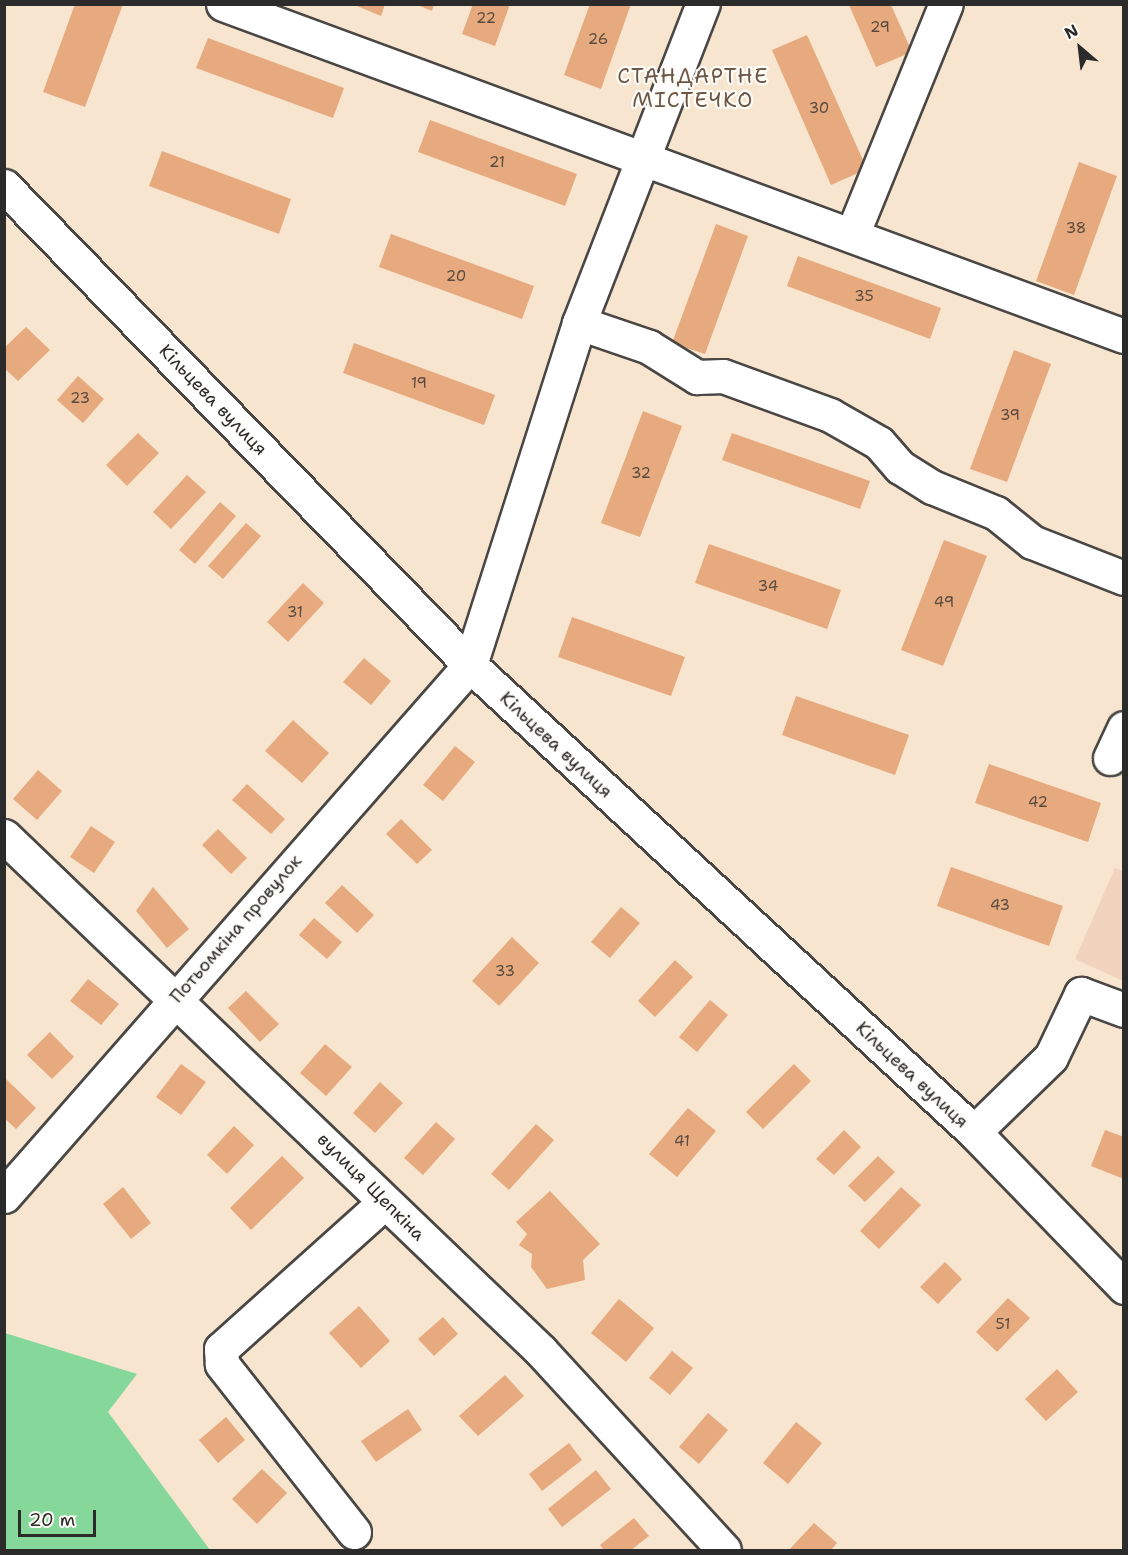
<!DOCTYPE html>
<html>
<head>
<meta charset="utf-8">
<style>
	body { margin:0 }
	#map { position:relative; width:1128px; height:1555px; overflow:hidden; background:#f7e5d0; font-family:"Shantell Sans",sans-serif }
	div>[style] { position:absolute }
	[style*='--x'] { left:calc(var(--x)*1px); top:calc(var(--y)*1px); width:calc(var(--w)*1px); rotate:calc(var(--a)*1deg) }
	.built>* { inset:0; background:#f2d4be }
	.green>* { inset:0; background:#85d89a }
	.building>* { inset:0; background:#e7aa7e }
	.roads { filter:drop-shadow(2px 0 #4a4744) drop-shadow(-2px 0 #4a4744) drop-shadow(0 2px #4a4744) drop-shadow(0 -2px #4a4744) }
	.minor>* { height:33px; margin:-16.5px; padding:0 16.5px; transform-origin:16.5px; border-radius:16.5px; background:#fff }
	span { translate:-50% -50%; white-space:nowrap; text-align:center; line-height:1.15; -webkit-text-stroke:4.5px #fdfcf7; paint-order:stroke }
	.number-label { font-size:15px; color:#5a4b40 }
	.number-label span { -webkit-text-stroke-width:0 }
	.street-label { font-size:18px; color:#2b2b2b }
	.quarter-label { font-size:21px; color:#6d5748; letter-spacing:1.5px }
	.frame { position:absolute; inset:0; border:6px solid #2b2b2b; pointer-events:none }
	.north { position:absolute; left:1050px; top:18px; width:60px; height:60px; -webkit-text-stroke:4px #fdfcf7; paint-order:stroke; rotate:332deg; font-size:16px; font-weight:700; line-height:24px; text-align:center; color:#2b2b2b }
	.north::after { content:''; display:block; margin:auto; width:21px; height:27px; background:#2b2b2b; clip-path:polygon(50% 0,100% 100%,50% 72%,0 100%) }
	.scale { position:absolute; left:18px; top:1510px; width:78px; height:27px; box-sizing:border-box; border:3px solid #2b2b2b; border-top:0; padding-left:8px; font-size:18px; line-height:21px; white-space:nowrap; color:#2b2b2b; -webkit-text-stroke:4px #fdfcf7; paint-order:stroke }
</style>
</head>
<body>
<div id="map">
	<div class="built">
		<div style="clip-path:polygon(1115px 868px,1123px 871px,1123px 981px,1075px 959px)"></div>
	</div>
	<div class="green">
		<div style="clip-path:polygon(5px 1333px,137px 1374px,108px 1412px,210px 1550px,5px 1550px)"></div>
	</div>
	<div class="building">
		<div style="clip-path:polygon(75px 4px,123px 4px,85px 107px,43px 92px)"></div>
		<div style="clip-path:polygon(352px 4px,385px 4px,381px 16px)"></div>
		<div style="clip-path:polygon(415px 4px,434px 4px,432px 11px)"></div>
		<div style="clip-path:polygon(473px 4px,510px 4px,495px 46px,462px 34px)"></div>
		<div style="clip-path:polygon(590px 4px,631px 4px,601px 89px,564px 75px)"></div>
		<div style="clip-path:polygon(849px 5px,891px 5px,912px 52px,876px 67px)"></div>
		<div style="clip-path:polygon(807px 35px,867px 169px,831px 185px,772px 50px)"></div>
		<div style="clip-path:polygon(208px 38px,344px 88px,333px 118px,196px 68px)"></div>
		<div style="clip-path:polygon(430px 120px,577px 174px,565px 206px,418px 152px)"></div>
		<div style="clip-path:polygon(162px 151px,291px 199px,279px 234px,149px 186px)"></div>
		<div style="clip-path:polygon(1079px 162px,1117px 176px,1074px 295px,1036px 281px)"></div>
		<div style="clip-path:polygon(716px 224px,748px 236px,705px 354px,672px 343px)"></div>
		<div style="clip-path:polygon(391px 234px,534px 286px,522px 319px,379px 267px)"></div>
		<div style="clip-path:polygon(798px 256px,941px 308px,930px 339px,787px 286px)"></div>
		<div style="clip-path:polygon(26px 327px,50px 350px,18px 381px,4px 368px,4px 348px)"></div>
		<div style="clip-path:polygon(354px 343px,495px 395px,484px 425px,343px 373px)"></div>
		<div style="clip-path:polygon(1014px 350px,1051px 364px,1007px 482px,970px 469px)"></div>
		<div style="clip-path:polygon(78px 376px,104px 399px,83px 423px,57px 400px)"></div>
		<div style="clip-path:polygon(643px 411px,682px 426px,640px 537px,601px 523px)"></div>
		<div style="clip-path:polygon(138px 433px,159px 453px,127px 486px,106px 465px)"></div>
		<div style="clip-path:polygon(732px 433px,870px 481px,860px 509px,722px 460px)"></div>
		<div style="clip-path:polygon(187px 475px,206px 492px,171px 529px,153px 512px)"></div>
		<div style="clip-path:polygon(220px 502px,236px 516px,195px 564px,179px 550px)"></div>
		<div style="clip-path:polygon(246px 523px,261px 536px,223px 579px,208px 566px)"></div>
		<div style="clip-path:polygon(944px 540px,987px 556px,943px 666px,901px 650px)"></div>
		<div style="clip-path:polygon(709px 544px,841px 590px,827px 629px,695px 583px)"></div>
		<div style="clip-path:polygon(303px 583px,324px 603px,288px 642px,267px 622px)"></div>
		<div style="clip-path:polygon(572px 617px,685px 657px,671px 696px,558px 657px)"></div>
		<div style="clip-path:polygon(364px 658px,391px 681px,371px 705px,343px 682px)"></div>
		<div style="clip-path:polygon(796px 696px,909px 735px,895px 775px,782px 735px)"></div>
		<div style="clip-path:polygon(293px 720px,329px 753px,302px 783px,265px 751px)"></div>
		<div style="clip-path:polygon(455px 746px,475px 762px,443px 801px,423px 785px)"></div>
		<div style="clip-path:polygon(989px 764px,1101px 803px,1088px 842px,975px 803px)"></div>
		<div style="clip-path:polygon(38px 770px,62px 791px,37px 820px,13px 799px)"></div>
		<div style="clip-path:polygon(247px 784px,285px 819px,271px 834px,232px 800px)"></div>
		<div style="clip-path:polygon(401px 819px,432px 850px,417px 864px,386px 834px)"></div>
		<div style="clip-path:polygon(91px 826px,115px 842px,94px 873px,70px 857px)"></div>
		<div style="clip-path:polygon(218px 829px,247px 858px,231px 874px,202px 845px)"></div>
		<div style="clip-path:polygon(951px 867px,1063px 906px,1049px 946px,937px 906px)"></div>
		<div style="clip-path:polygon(342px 885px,374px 915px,357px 933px,325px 903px)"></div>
		<div style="clip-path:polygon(153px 887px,189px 929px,167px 948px,136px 911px)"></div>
		<div style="clip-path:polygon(621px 907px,640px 923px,610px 958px,591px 942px)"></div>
		<div style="clip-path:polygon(314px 918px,342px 942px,327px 959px,299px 935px)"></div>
		<div style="clip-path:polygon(512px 937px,539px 963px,499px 1006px,472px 981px)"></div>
		<div style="clip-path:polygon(675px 960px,693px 977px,655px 1017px,638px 1001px)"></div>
		<div style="clip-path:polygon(88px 979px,119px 1004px,101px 1025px,70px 1001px)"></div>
		<div style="clip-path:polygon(246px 991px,279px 1024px,260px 1042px,228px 1008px)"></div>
		<div style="clip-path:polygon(710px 1000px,728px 1015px,697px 1052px,679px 1037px)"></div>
		<div style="clip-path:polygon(50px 1032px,74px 1057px,52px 1079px,27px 1055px)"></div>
		<div style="clip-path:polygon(325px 1044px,352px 1067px,326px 1096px,300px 1073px)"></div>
		<div style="clip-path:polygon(181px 1064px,206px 1082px,181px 1115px,156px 1097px)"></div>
		<div style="clip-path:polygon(794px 1064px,811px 1081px,763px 1129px,746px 1112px)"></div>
		<div style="clip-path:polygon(6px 1079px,36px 1108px,16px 1129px,4px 1118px)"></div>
		<div style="clip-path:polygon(380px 1082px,403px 1103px,375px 1133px,353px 1113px)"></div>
		<div style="clip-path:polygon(688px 1108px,716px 1131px,677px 1177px,649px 1154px)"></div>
		<div style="clip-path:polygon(436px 1122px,455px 1139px,423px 1175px,404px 1158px)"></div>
		<div style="clip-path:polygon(536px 1124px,554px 1140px,509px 1190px,491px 1174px)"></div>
		<div style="clip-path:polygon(234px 1126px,254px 1145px,227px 1174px,207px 1155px)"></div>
		<div style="clip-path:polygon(844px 1130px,861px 1147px,834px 1175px,816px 1159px)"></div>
		<div style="clip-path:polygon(1105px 1130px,1124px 1137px,1124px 1179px,1091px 1166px)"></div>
		<div style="clip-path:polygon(282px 1156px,304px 1178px,251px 1230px,230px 1208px)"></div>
		<div style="clip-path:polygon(878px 1156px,895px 1172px,865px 1202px,848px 1186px)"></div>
		<div style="clip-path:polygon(123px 1187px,151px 1223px,131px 1239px,103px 1204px)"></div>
		<div style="clip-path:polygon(901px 1187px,921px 1205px,879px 1249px,860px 1231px)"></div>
		<div style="clip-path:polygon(550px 1191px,600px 1244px,583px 1260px,585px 1280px,547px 1289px,531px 1267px,532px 1254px,519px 1245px,527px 1234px,516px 1222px)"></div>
		<div style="clip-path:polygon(945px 1262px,962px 1279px,938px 1304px,920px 1287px)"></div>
		<div style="clip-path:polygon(1008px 1298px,1030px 1318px,997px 1352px,976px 1332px)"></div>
		<div style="clip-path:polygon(619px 1299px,654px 1328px,626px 1362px,591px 1333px)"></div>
		<div style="clip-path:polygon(359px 1306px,390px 1341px,361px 1368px,329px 1333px)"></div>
		<div style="clip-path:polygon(443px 1317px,458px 1334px,434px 1356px,418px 1339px)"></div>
		<div style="clip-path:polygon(672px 1351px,693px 1368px,670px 1395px,649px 1378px)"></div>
		<div style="clip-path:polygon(1057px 1369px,1078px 1392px,1046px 1421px,1025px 1399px)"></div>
		<div style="clip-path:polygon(505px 1375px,524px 1396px,478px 1436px,459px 1416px)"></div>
		<div style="clip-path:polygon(408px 1409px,422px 1430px,376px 1462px,361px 1441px)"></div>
		<div style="clip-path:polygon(708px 1413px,728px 1430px,699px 1464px,679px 1447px)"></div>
		<div style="clip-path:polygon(226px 1417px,245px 1440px,218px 1463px,199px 1440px)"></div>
		<div style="clip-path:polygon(796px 1422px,822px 1443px,788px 1484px,763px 1463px)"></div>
		<div style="clip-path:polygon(569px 1443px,582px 1460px,542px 1491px,529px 1474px)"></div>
		<div style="clip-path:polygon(262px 1469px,287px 1493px,257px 1524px,232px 1499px)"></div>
		<div style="clip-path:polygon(596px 1470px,611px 1489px,562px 1527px,548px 1509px)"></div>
		<div style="clip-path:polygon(634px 1518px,649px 1536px,631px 1550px,604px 1550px,600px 1545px)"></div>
		<div style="clip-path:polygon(814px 1523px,837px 1543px,831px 1550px,789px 1550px)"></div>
	</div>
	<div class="roads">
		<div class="minor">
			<div style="--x:223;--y:4;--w:960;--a:20.23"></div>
			<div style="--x:4;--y:186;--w:668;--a:45.79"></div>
			<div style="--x:470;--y:665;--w:687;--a:42.82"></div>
			<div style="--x:974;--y:1132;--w:216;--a:45.9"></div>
			<div style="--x:852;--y:235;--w:249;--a:-67.9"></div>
			<div style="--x:579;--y:323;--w:74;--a:18.9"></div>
			<div style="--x:649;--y:347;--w:57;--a:32"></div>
			<div style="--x:697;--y:377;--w:26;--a:-2"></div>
			<div style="--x:723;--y:376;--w:114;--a:20"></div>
			<div style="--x:830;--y:415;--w:56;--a:29.7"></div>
			<div style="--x:879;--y:443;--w:32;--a:49"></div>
			<div style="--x:900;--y:467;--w:38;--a:32"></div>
			<div style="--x:932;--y:487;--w:69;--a:22.1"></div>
			<div style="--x:996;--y:513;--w:46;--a:38.9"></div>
			<div style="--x:1032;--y:542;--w:99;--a:21.4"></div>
			<div style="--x:1110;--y:758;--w:33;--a:-65"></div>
			<div style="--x:4;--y:836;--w:744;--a:43.8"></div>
			<div style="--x:541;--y:1351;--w:270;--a:47.4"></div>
			<div style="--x:974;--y:1132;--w:107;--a:-44.2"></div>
			<div style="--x:1051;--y:1057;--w:70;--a:-64.5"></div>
			<div style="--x:1081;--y:994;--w:46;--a:20.4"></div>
			<div style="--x:4;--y:1196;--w:706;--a:-48.73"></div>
			<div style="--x:470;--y:665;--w:359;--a:-72.3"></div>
			<div style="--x:579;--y:323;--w:342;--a:-68.8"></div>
			<div style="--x:354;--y:1532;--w:214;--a:-128.2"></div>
			<div style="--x:222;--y:1364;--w:15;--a:-94"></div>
			<div style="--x:221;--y:1349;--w:220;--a:-41.9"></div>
		</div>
	</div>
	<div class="number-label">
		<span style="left:486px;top:19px">22</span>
		<span style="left:880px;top:28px">29</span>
		<span style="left:598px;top:40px">26</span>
		<span style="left:819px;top:109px">30</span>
		<span style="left:497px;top:163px">21</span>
		<span style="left:1076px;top:229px">38</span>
		<span style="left:456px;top:277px">20</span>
		<span style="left:864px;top:297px">35</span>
		<span style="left:419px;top:384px">19</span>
		<span style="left:80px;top:399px">23</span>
		<span style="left:1010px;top:416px">39</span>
		<span style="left:641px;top:474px">32</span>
		<span style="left:768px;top:587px">34</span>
		<span style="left:944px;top:603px">49</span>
		<span style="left:295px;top:613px">31</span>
		<span style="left:1038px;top:803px">42</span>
		<span style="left:1000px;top:906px">43</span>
		<span style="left:505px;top:972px">33</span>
		<span style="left:682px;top:1142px">41</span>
		<span style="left:1003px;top:1325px">51</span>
	</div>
	<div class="street-label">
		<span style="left:213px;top:400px;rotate:46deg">Кільцева вулиця</span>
		<span style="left:556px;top:745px;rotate:43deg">Кільцева вулиця</span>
		<span style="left:236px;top:929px;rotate:-49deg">Потьомкіна провулок</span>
		<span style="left:912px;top:1075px;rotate:43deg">Кільцева вулиця</span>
		<span style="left:371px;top:1187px;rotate:45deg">вулиця Щепкіна</span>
	</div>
	<div class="quarter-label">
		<span style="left:693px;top:88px">СТАНДАРТНЕ<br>МІСТЕЧКО</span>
	</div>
	<div class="frame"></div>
	<div class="north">N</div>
	<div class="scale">20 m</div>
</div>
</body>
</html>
